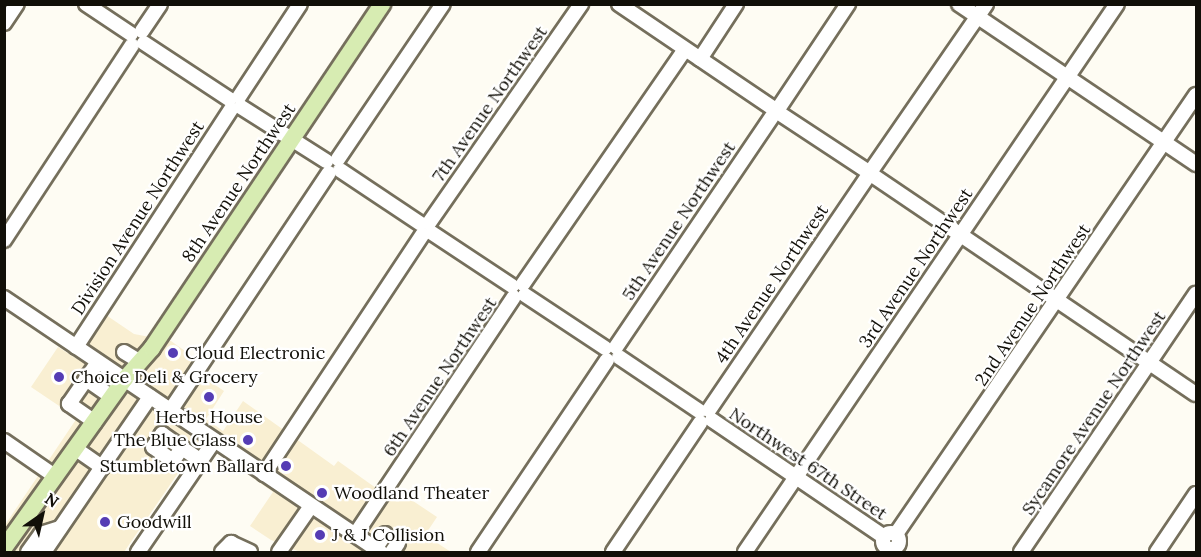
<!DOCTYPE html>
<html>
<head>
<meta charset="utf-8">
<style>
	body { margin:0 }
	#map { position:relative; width:1201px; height:557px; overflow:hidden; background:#fefcf3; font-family:Lora,serif }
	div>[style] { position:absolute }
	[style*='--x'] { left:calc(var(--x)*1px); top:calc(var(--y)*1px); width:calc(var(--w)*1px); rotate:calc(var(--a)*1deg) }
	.built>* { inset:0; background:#f9efd2 }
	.roads { filter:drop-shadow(2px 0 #756f5c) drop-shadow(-2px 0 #756f5c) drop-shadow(0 2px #756f5c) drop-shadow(0 -2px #756f5c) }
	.minor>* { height:14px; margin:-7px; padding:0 7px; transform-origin:7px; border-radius:7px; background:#fff }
	.minor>.ring { margin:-7px; padding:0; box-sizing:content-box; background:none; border:14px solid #fff; border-radius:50% }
	.major>* { height:16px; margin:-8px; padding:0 8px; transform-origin:8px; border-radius:8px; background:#d7ecb2 }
	.dots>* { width:16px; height:16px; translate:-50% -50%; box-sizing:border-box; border:3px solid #fff; border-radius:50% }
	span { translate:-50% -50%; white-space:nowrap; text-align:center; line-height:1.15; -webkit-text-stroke:4.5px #fff; paint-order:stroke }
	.street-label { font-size:18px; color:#110f08 }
	.poi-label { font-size:18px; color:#110f08 }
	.left { translate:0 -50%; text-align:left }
	.right { translate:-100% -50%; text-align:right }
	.frame { position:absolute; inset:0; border:6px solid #110f08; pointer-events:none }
	.north { position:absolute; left:12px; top:485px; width:60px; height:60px; -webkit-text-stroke:4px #fff; paint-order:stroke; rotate:34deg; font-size:16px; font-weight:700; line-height:24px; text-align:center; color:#110f08 }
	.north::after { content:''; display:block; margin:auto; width:21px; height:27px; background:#110f08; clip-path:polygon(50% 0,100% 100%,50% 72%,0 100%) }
</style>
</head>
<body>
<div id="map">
	<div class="built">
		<div style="clip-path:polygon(106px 315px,134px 334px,171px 341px,192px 356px,202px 376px,224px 391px,206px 419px,223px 431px,243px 401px,334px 466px,338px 461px,376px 488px,395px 489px,437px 517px,425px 535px,451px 552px,300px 552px,271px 540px,250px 526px,273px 492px,200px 441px,124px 552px,5px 552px,5px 525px,77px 418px,31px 387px,58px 347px,77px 359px)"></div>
	</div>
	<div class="roads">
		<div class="minor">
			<div style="--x:86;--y:4;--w:54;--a:33.7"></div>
			<div style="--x:619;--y:4;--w:184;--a:34.1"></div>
			<div style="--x:959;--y:4;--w:286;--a:34"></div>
			<div style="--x:4;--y:23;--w:23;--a:-56"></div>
			<div style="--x:142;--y:31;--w:32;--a:-56"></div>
			<div style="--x:144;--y:43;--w:102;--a:33.4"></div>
			<div style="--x:700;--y:59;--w:66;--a:-56.8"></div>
			<div style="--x:239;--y:97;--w:111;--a:-56.7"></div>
			<div style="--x:780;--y:106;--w:123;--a:-56.3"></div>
			<div style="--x:241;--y:107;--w:101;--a:32.4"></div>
			<div style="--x:782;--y:115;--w:98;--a:33.4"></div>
			<div style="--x:338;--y:159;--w:187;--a:-55.9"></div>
			<div style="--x:873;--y:168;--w:199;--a:-55.4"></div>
			<div style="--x:340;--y:170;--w:97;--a:33.7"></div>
			<div style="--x:875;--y:177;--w:387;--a:34.1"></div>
			<div style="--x:429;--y:223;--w:267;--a:-55.2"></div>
			<div style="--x:432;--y:233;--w:96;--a:33.5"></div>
			<div style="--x:4;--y:240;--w:233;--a:-56.7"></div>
			<div style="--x:523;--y:284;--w:285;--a:-55.4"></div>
			<div style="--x:525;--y:295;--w:96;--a:33.5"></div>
			<div style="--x:4;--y:298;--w:454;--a:34"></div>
			<div style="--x:76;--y:347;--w:284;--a:-56.9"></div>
			<div style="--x:616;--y:347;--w:278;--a:-55.9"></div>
			<div style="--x:124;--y:352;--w:12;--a:31"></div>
			<div style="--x:619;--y:357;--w:97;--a:34"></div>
			<div style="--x:86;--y:379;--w:32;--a:35"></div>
			<div style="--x:709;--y:410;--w:279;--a:-55.8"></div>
			<div style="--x:170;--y:411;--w:286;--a:-56.3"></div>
			<div style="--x:712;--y:420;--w:208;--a:34.2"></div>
			<div style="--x:95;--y:422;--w:32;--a:-145"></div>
			<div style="--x:69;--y:404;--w:51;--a:-55.4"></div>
			<div style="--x:4;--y:441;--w:63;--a:34.7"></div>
			<div style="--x:182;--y:448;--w:16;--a:125"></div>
			<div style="--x:173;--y:461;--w:24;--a:-145"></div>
			<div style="--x:153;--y:447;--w:16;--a:-55"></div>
			<div style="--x:162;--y:434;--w:24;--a:35"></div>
			<div style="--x:182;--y:448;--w:23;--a:34"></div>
			<div style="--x:76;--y:449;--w:32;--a:35"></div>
			<div style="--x:102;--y:467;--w:85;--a:-55.6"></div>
			<div style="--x:264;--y:474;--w:287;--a:-56.5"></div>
			<div class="ring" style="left:883px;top:533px;width:2px;height:2px"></div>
			<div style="--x:896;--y:534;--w:532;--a:-55.65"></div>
			<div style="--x:355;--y:535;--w:286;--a:-56.3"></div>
			<div style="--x:375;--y:549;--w:18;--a:-56"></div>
			<div style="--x:28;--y:552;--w:22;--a:-54"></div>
			<div style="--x:41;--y:534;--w:20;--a:-18"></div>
			<div style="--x:44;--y:552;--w:103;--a:-55.7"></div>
			<div style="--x:138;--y:552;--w:135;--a:-55.6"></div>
			<div style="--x:222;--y:552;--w:13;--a:-45"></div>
			<div style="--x:231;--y:543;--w:21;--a:25"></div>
			<div style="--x:279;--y:552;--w:56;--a:-55.2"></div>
			<div style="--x:392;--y:552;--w:11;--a:-56"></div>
			<div style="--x:478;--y:552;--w:231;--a:-56.1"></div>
			<div style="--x:613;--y:552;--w:156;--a:-56"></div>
			<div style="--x:745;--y:552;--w:662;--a:-55.83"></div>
			<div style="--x:1021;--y:552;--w:312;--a:-55.9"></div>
			<div style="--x:1157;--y:552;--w:70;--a:-56.1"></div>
		</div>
		<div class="major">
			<div style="--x:4;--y:548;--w:206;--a:-54.5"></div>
			<div style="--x:124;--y:380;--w:43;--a:-48.8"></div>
			<div style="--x:152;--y:348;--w:414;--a:-56.2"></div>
		</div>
	</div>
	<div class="dots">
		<div style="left:173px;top:353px;background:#553cb4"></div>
		<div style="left:59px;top:377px;background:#553cb4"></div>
		<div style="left:209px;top:397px;background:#553cb4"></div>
		<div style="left:248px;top:440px;background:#553cb4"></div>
		<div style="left:286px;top:466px;background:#553cb4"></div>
		<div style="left:322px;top:493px;background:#553cb4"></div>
		<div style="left:105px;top:522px;background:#553cb4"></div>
		<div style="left:320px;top:535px;background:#553cb4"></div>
	</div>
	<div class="street-label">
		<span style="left:490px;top:104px;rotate:-55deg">7th Avenue Northwest</span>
		<span style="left:239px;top:183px;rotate:-56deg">8th Avenue Northwest</span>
		<span style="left:138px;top:218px;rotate:-57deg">Division Avenue Northwest</span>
		<span style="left:679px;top:221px;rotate:-56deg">5th Avenue Northwest</span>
		<span style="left:916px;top:268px;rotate:-56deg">3rd Avenue Northwest</span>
		<span style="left:772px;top:284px;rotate:-56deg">4th Avenue Northwest</span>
		<span style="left:1033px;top:305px;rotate:-56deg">2nd Avenue Northwest</span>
		<span style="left:440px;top:377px;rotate:-56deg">6th Avenue Northwest</span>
		<span style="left:1094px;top:413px;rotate:-56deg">Sycamore Avenue Northwest</span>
		<span style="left:808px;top:464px;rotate:34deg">Northwest 67th Street</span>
	</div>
	<div class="poi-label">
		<span class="left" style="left:185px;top:353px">Cloud Electronic</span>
		<span class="left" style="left:71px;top:377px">Choice Deli &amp; Grocery</span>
		<span style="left:209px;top:417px">Herbs House</span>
		<span class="right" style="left:236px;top:440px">The Blue Glass</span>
		<span class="right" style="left:274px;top:466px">Stumbletown Ballard</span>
		<span class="left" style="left:334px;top:493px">Woodland Theater</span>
		<span class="left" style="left:117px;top:522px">Goodwill</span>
		<span class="left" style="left:332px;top:535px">J &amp; J Collision</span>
	</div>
	<div class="frame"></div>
	<div class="north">N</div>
</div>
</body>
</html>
